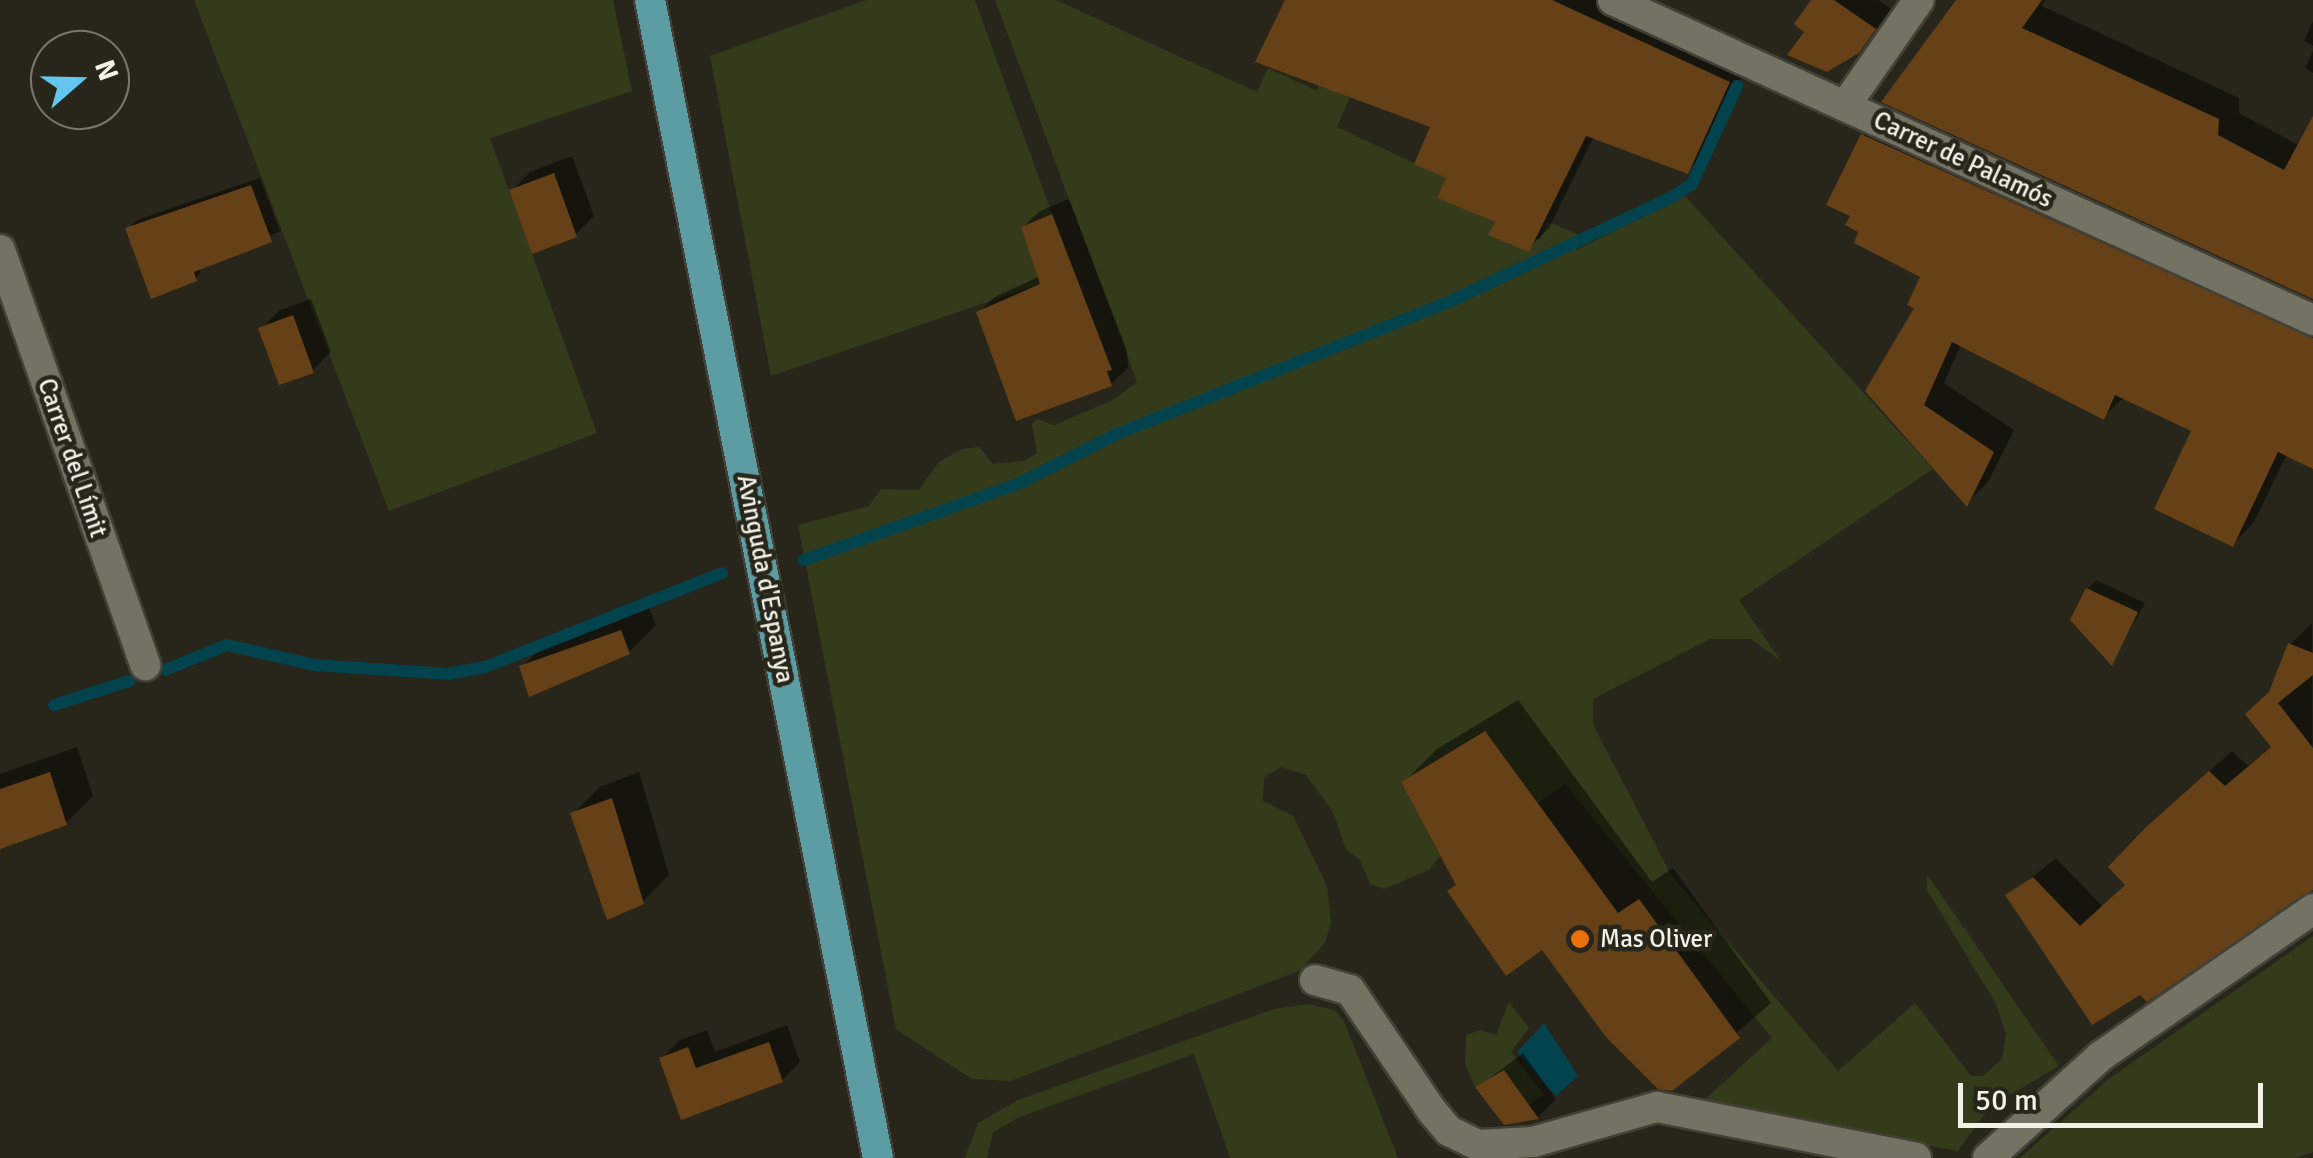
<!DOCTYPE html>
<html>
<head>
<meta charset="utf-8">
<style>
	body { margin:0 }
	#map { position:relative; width:2313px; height:1158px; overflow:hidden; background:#28261a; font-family:Signika,sans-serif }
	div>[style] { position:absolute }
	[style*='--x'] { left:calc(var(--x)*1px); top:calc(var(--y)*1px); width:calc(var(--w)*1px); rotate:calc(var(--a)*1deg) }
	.green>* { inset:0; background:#333b1b }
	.water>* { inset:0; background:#03434e }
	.shadow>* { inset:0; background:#0007 }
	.stream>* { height:12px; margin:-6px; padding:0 6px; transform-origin:6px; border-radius:6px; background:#03434e }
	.building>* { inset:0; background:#664118 }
	.roads { filter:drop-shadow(2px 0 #434137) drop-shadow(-2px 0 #434137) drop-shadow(0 2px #434137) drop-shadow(0 -2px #434137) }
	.minor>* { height:30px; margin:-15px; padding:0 15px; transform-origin:15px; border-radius:15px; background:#747263 }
	.major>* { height:30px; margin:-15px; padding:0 15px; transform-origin:15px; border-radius:15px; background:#5c9ca3 }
	.dots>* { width:28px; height:28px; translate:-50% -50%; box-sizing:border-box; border:5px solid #28261a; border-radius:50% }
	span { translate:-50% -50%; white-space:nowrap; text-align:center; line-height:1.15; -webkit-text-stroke:9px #28261a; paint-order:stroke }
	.street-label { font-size:25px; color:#f3f2e9 }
	.poi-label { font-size:25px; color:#f3f2e9 }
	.left { translate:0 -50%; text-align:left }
	.north { position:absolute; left:30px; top:30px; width:100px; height:100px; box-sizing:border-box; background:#28261a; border:2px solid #79786d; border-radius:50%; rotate:70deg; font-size:28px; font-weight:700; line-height:40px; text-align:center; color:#f3f2e9 }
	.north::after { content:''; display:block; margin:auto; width:35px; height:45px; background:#64c5ee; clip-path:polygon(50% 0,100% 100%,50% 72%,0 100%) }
	.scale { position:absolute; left:1958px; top:1083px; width:305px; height:45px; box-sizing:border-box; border:5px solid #f3f2e9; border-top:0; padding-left:12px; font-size:30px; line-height:35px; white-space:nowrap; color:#f3f2e9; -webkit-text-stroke:8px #28261a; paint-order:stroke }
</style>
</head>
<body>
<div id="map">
	<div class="green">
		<div style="clip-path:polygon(194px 0,613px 0,632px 91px,490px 138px,597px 433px,389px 511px)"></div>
		<div style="clip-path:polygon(866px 0,975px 0,1052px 214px,1021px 227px,1040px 284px,771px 376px,710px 56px)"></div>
		<div style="clip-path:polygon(995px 0,1056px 0,1257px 92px,1268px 68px,1317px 91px,1326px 70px,1355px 85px,1337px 127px,1446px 178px,1437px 198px,1495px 222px,1489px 234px,1540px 239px,1548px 222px,1582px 236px,1576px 250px,1685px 196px,1933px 469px,1739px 600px,1781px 661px,1751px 639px,1710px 639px,1593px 699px,1593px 724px,1671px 875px,1838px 1071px,1915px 1003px,1971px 1076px,1983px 1076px,2002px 1059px,2006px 1034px,1996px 1004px,1927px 890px,1927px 874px,2059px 1066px,1990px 1107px,1958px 1151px,1699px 1105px,1772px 1038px,1565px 784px,1538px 803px,1484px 731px,1401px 782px,1440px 856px,1429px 870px,1384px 889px,1370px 884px,1359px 859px,1346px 850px,1333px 812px,1306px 775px,1281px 767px,1264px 777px,1263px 801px,1293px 816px,1327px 886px,1331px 922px,1325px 943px,1299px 971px,1011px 1081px,972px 1079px,896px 1029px,798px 525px,869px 506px,881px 489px,919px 490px,939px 462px,962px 449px,979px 447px,993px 464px,1024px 461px,1037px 453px,1032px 424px,1037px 419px,1054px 425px,1113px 400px,1137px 382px)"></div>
		<div style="clip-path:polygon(2313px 936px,2313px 1152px,2295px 1158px,2020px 1158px,2110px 1078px)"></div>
		<div style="clip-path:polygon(1509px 1002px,1529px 1028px,1511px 1052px,1544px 1094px,1529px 1105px,1504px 1070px,1475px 1087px,1465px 1064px,1466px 1035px,1480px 1030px,1496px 1035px)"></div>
		<div style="clip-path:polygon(1309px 1004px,1334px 1010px,1344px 1021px,1398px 1158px,1230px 1158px,1194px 1054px,1020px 1117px,993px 1132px,987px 1158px,965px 1158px,978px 1123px,1018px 1100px,1274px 1009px)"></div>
	</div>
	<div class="water">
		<div style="clip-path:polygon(1544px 1023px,1578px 1076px,1556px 1096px,1517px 1052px)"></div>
	</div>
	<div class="shadow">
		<div style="clip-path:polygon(1286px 0,1617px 0,1749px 61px,1708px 151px,1687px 171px,1594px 136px,1549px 228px,1528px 249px,1449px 176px,1433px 126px)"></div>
		<div style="clip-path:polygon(1814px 0,1878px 0,1892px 10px,1857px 51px,1807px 32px)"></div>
		<div style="clip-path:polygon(1959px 0,2045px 0,2042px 6px,2239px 98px,2239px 113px,2300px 146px,2313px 121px,2313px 297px)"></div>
		<div style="clip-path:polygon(2313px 21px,2313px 46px,2304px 41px)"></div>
		<div style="clip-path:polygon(2313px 51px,2313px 73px,2305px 68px)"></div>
		<div style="clip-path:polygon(1885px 114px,2313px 310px,2313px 466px,2287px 454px,2254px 522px,2233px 544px,2195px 429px,2124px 397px,2103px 417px,1961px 344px,1944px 383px,2014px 430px,1988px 482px,1967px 503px,1868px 391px,1917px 307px,1923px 276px,1862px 231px,1853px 214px,1863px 136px)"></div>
		<div style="clip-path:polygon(572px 156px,594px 216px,575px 235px,512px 191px,530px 172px)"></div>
		<div style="clip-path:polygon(260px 178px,280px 231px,203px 266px,196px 279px,128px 229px,137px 220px)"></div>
		<div style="clip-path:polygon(1069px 199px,1127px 351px,1128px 368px,1111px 384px,978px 313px,995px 297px,1040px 276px,1023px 227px,1040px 211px)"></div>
		<div style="clip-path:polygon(311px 299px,331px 352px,312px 371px,261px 329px,280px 310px)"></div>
		<div style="clip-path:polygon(2096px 580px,2145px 603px,2112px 662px,2088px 589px)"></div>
		<div style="clip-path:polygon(648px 605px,656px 625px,629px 652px,522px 667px,549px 640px)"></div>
		<div style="clip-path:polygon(2312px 623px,2313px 886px,2147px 998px,2009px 895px,2056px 858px,2103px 907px,2127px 884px,2170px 807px,2232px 751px,2248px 766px,2273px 745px,2277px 686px,2291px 644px)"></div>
		<div style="clip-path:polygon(1518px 700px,1652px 882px,1673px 868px,1771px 1003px,1672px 1088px,1404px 782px,1437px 749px)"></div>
		<div style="clip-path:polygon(77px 747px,93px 796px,66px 823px,0 846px,0 774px)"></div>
		<div style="clip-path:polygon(639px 772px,669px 875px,642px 902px,573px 814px,600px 787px)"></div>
		<div style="clip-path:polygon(787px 1025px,800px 1062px,782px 1080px,683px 1116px,661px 1059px,680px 1040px,707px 1030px,715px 1052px)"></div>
		<div style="clip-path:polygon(1523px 1053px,1556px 1099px,1538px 1117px,1505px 1122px,1478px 1087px)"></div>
	</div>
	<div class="stream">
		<div style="--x:804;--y:560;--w:227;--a:-19.6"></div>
		<div style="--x:1018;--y:484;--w:111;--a:-26.8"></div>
		<div style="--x:1117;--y:434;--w:360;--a:-21.7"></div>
		<div style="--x:1451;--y:301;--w:242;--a:-25.2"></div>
		<div style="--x:1670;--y:198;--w:26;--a:-32"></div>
		<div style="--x:1692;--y:184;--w:108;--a:-65.3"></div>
		<div style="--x:165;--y:670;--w:67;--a:-22"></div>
		<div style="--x:227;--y:645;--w:89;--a:12.9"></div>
		<div style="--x:314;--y:665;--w:134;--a:3.8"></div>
		<div style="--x:448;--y:674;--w:38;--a:-11"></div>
		<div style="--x:485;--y:667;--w:255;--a:-21.6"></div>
		<div style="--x:54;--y:705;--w:79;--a:-17.7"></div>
	</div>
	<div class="building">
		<div style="clip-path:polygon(1285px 0,1552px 0,1730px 82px,1688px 174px,1586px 136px,1529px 252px,1488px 235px,1495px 222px,1437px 198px,1446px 178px,1414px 164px,1430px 127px,1255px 62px)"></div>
		<div style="clip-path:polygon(1811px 0,1834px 0,1876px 29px,1859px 53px,1827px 72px,1787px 55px,1804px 32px,1794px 24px)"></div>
		<div style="clip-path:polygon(1956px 0,2042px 0,2022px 28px,2219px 119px,2218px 135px,2284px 170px,2313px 116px,2313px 299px,1881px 102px)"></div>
		<div style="clip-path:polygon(1861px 134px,2313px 338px,2313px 469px,2278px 452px,2233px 547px,2154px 509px,2191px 431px,2115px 395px,2104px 420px,1952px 342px,1924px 405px,1994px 452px,1967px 507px,1865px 391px,1914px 308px,1907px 305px,1920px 277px,1854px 243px,1858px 232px,1845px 225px,1850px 216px,1826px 205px)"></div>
		<div style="clip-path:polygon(554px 173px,577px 237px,532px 254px,509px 190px)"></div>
		<div style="clip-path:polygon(251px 185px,272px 242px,194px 272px,197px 281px,151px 299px,125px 228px)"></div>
		<div style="clip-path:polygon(1052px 214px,1112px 370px,1107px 371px,1112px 386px,1016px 421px,976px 312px,1040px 284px,1021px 227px)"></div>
		<div style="clip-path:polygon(293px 315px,314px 373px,279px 385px,258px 328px)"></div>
		<div style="clip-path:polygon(2086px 588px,2138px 612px,2112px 666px,2070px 620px)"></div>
		<div style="clip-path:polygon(621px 630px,630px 654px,529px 697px,519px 666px)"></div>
		<div style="clip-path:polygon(2288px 643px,2313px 653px,2313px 675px,2278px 703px,2313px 748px,2313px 890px,2147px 1002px,2140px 995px,2092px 1025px,2005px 895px,2033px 877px,2080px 926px,2125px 885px,2108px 867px,2145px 828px,2209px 771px,2225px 786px,2271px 747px,2245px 714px,2269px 692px)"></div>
		<div style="clip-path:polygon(1485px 731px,1618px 913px,1639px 899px,1740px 1038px,1672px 1091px,1658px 1089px,1606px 1037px,1542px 950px,1506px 976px,1447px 891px,1456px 885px,1401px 782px)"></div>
		<div style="clip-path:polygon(50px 772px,67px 825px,0 849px,0 789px)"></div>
		<div style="clip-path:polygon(612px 798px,644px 904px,607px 920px,570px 813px)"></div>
		<div style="clip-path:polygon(769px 1042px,783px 1082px,681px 1120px,659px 1058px,688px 1047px,696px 1068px)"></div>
		<div style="clip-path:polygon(1504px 1070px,1539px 1119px,1504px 1125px,1475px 1087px)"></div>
	</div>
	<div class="roads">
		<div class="minor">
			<div style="--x:1613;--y:0;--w:770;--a:24.57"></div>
			<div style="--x:1845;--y:106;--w:129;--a:-55.1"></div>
			<div style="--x:0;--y:250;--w:440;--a:70.7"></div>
			<div style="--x:1315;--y:980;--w:36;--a:16"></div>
			<div style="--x:1350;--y:990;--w:146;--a:55.9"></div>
			<div style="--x:1432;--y:1111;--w:26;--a:50"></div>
			<div style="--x:1449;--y:1131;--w:32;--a:26"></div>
			<div style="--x:1478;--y:1145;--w:55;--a:-3.1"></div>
			<div style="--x:1533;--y:1142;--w:129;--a:-15.8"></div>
			<div style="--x:1657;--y:1107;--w:264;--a:11.1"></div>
			<div style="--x:1988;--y:1158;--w:152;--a:-42.1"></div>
			<div style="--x:2101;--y:1056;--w:258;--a:-34.7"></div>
		</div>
		<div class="major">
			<div style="--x:650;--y:0;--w:1180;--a:78.86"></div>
		</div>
	</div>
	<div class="dots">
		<div style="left:1580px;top:939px;background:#e8710a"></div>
	</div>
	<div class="street-label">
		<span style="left:1963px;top:160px;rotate:25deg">Carrer de Palamós</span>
		<span style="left:72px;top:458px;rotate:71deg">Carrer del Límit</span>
		<span style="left:765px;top:579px;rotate:79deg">Avinguda d'Espanya</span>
	</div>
	<div class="poi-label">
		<span class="left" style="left:1600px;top:939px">Mas Oliver</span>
	</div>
	<div class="north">N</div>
	<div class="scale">50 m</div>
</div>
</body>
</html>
